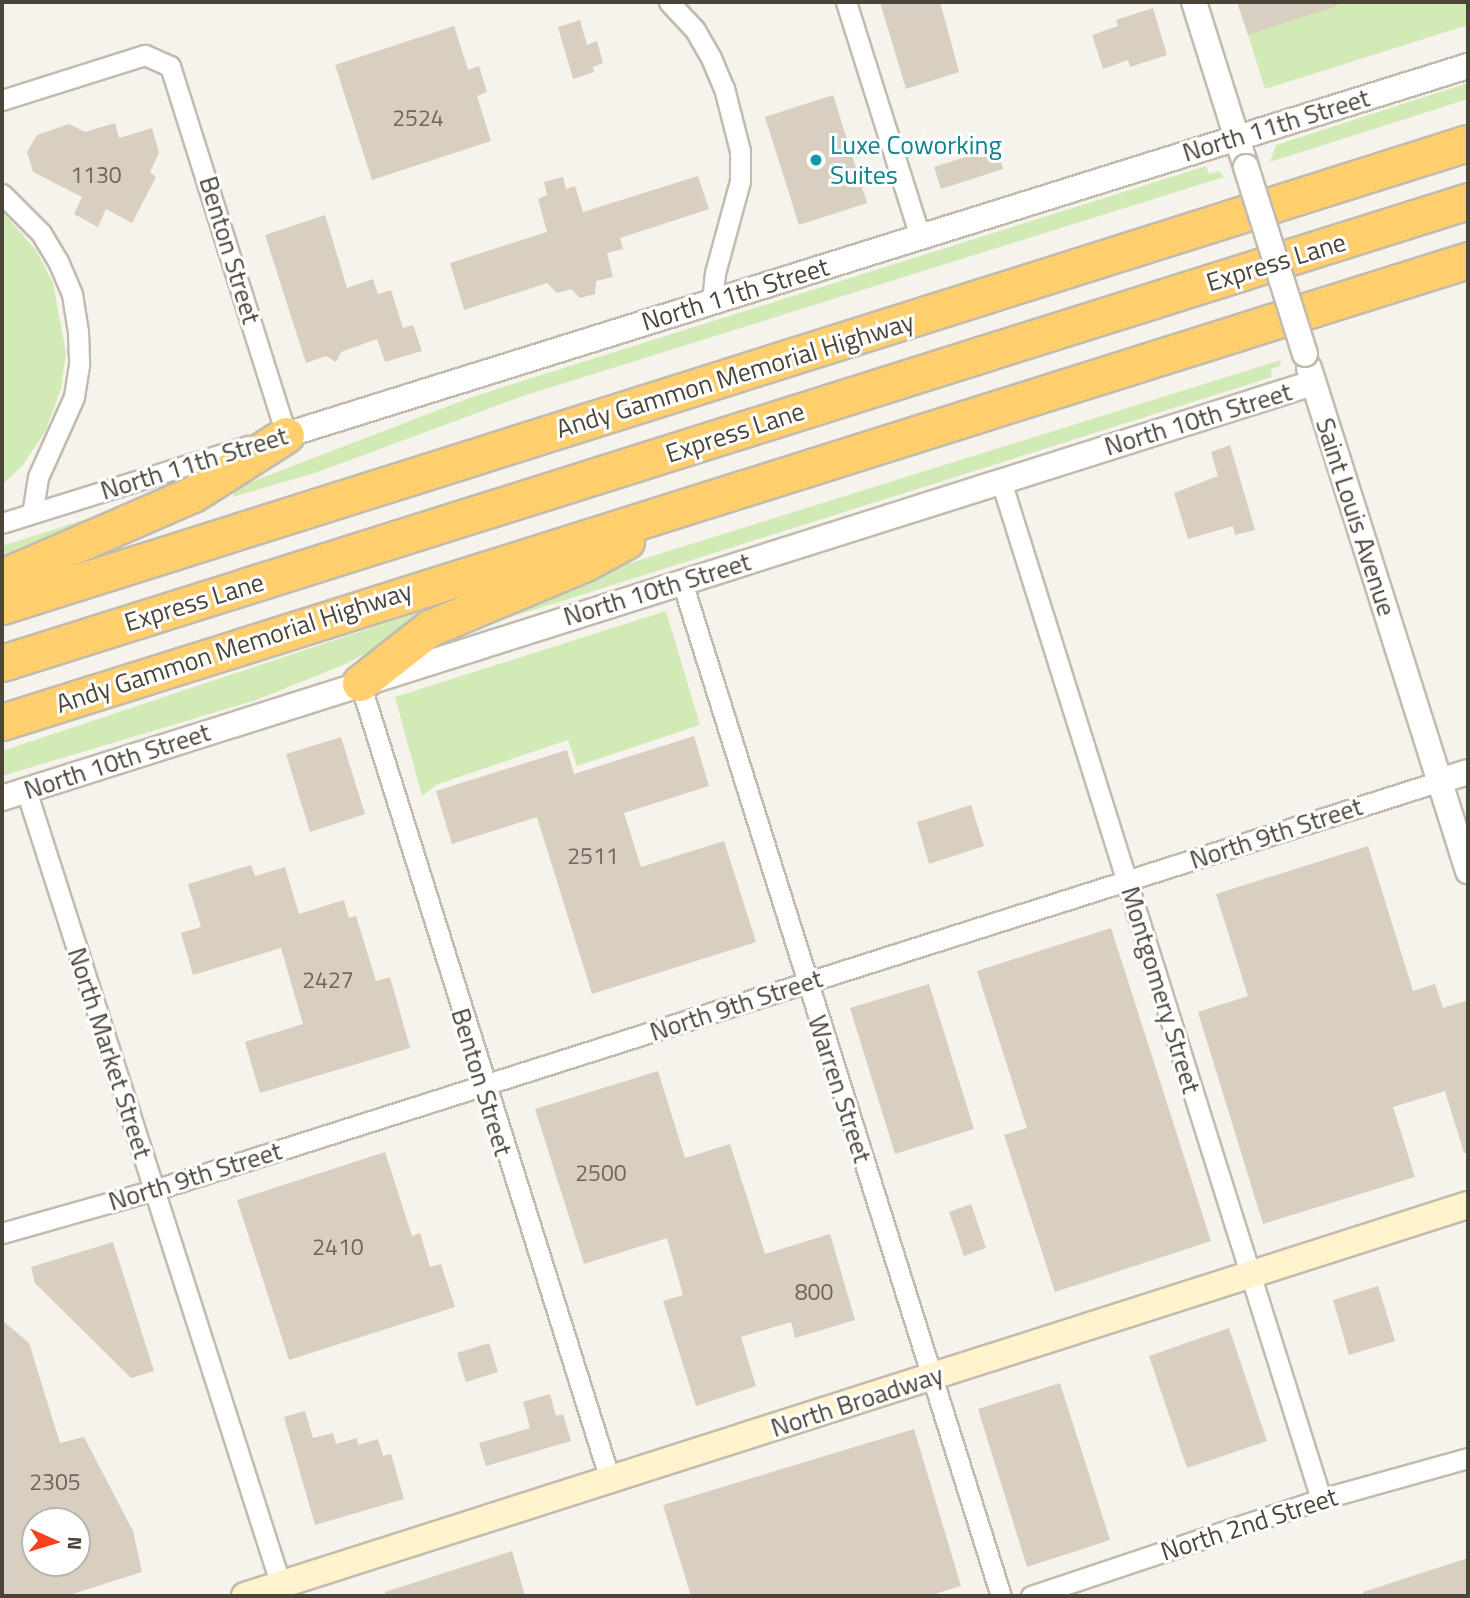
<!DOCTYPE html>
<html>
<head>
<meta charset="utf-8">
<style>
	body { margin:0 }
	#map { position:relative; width:1470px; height:1598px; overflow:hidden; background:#f6f3ec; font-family:"Titillium Web",sans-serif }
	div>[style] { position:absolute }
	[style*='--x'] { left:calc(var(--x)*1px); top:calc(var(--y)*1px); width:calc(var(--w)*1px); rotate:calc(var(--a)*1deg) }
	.green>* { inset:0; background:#d2eab5 }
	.building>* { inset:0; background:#d8cfc1 }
	.roads { filter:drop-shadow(2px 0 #c2bbae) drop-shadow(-2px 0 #c2bbae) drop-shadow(0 2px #c2bbae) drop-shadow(0 -2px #c2bbae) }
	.minor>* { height:19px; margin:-9.5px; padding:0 9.5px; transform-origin:9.5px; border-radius:9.5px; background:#fff }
	.tertiary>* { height:24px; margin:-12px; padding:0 12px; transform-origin:12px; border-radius:12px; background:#fff }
	.secondary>* { height:26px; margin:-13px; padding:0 13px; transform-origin:13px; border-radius:13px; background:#fff3cd }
	.motorway>* { height:35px; margin:-17.5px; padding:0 17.5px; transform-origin:17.5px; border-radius:17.5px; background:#ffcf6e }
	.bridges { filter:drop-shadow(2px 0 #c2bbae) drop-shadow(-2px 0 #c2bbae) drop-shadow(0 2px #c2bbae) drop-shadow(0 -2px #c2bbae) }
	.tertiary-bridge>* { height:24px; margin:-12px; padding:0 12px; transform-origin:12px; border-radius:12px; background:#fff }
	.dots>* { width:19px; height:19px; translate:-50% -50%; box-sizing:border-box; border:4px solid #fff; border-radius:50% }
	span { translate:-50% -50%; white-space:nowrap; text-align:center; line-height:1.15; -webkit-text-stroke:6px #fff; paint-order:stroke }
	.number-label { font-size:23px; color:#6e675b }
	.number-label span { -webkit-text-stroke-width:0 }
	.street-label { font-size:26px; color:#4b4439 }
	.culture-label { font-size:26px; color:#0d838f }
	.left { translate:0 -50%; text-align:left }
	.frame { position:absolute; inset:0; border:4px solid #4b4439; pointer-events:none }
	.north { position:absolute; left:21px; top:1507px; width:70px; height:70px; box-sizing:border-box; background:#fff; border:2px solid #b7b4b0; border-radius:50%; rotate:94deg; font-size:19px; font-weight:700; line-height:28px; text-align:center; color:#4b4439 }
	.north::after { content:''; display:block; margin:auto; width:24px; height:32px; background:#fc3f1d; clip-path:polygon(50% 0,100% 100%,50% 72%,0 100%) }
</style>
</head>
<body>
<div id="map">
	<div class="green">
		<div style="clip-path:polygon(1331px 2px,1468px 2px,1468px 25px,1265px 89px,1248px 35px,1332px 7px)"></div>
		<div style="clip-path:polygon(1468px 83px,1468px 99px,1270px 162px,1276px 145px)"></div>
		<div style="clip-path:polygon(1206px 166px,1209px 174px,1219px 171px,1224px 177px,523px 396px,315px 473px,232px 497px,238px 487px,475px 396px)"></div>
		<div style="clip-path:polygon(2px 212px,36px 250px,53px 283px,66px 353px,61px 389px,45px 432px,22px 466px,2px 485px)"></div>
		<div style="clip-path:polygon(1281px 360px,1280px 366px,1271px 369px,1272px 377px,464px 632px,531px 594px)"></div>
		<div style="clip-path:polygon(152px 498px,2px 562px,2px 546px)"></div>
		<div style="clip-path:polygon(431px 608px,435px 616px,402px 635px,341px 666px,256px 700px,2px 776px,2px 751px)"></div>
		<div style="clip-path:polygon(666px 611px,700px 725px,577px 766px,568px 740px,438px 784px,422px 796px,395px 697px)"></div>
	</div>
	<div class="building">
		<div style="clip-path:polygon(880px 2px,940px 2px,959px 72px,906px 89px)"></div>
		<div style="clip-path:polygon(1237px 2px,1337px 2px,1337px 6px,1248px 35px)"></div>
		<div style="clip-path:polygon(1153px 8px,1167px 55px,1130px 67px,1128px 60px,1103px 69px,1092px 35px,1118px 26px,1116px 20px)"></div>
		<div style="clip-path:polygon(580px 20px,587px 45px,597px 41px,603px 63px,593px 67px,594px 72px,573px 79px,558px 27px)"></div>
		<div style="clip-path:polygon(454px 26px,468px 70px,479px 66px,487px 92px,477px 96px,491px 141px,372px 180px,335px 65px)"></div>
		<div style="clip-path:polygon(833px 95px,867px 203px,799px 225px,765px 117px)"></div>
		<div style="clip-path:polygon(115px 123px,119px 138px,152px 128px,159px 153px,150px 172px,156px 177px,132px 223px,106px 209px,98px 227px,74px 214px,82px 197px,33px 172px,27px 152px,37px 135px,69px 124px,85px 132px)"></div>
		<div style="clip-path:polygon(996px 147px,1003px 169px,941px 189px,934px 167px)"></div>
		<div style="clip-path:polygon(698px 176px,709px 209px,620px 238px,623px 249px,607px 253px,613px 277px,596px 281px,595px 294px,580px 298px,571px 289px,557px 293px,547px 283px,464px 310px,450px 263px,547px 232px,538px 199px,547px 195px,544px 182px,563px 177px,566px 189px,575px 186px,583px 212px)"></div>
		<div style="clip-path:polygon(325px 215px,347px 288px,373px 279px,378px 294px,391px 290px,403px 328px,413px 325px,422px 351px,385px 362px,377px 339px,341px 352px,336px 362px,326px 356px,306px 363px,265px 235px)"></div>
		<div style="clip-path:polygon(1230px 445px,1255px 530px,1235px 535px,1233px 526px,1188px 539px,1174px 493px,1218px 476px,1211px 452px)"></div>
		<div style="clip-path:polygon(694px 736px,709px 786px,624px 813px,641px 867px,724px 841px,756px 942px,592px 994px,537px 817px,452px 844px,436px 791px,567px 750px,574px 774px)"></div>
		<div style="clip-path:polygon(341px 737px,365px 814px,310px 832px,286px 754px)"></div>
		<div style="clip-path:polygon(971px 805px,984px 846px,929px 864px,917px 822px)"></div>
		<div style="clip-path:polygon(1368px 846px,1413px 991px,1435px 984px,1443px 1008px,1468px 1000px,1468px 1152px,1464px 1153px,1445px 1091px,1393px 1107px,1415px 1177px,1263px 1224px,1198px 1012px,1248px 996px,1216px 894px)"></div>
		<div style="clip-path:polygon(251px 865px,255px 876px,285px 867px,299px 914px,344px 900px,349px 918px,356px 916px,376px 981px,390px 977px,410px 1048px,260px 1093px,245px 1042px,303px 1024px,281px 948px,193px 975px,181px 933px,201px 927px,188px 884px)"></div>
		<div style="clip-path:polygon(1111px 928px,1211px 1241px,1055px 1292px,1004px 1135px,1027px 1128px,977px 971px)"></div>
		<div style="clip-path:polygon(929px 984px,974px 1129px,895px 1154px,850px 1008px)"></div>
		<div style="clip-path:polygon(658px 1071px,685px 1158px,730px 1144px,765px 1254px,830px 1234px,855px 1320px,795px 1338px,791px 1322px,741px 1337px,756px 1386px,696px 1406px,663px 1301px,683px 1295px,667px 1238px,584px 1264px,535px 1109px)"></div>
		<div style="clip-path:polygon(385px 1152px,412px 1236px,420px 1233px,430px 1267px,441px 1264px,455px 1307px,289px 1360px,237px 1200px)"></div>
		<div style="clip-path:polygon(971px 1204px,986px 1248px,964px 1256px,949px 1212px)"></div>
		<div style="clip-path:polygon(113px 1242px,154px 1371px,131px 1378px,35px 1283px,31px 1267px)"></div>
		<div style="clip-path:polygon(1378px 1286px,1395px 1341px,1349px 1355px,1333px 1300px)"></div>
		<div style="clip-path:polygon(evenodd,2px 1320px,29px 1343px,60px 1443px,84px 1437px,133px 1531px,142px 1572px,66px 1596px,2px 1596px,2px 1320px,35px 1521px,77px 1521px,77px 1563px,35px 1563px,35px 1521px)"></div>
		<div style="clip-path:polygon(1229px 1328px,1267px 1441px,1187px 1468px,1149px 1356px)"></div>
		<div style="clip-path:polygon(489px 1343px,498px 1372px,466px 1382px,457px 1353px)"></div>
		<div style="clip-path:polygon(1060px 1383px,1110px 1540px,1027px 1567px,978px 1409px)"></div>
		<div style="clip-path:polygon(550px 1394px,556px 1416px,563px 1414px,571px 1441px,486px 1466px,479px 1443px,530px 1428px,523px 1402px)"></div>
		<div style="clip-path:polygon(305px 1411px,313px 1438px,333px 1433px,336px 1444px,357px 1438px,358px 1445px,378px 1439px,383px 1456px,391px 1454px,404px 1499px,315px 1525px,284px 1417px)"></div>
		<div style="clip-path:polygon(914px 1429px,961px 1586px,928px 1596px,691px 1596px,663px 1505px)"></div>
		<div style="clip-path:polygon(512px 1551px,525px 1596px,385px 1596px,385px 1592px)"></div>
		<div style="clip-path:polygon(1468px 1558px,1468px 1596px,1364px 1596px,1363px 1592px)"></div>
	</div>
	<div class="roads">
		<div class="minor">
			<div style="--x:669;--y:2;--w:38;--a:47"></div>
			<div style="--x:695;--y:30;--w:32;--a:60"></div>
			<div style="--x:711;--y:58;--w:33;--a:67"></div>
			<div style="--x:724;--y:88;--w:65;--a:75.7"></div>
			<div style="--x:740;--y:151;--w:30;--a:90"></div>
			<div style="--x:740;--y:181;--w:95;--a:105.2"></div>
			<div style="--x:715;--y:273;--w:27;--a:96"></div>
			<div style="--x:846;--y:2;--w:246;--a:72.5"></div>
			<div style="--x:2;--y:100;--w:150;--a:-17.5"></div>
			<div style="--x:145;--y:55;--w:27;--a:24"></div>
			<div style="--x:170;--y:66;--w:387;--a:72.5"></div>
			<div style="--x:286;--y:435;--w:9;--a:162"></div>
			<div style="--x:2;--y:194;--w:55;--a:45"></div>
			<div style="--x:41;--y:233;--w:33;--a:59"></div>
			<div style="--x:58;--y:261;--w:36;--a:67"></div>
			<div style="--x:72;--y:294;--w:37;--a:81"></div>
			<div style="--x:78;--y:331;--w:34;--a:88"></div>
			<div style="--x:79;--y:365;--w:32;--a:99"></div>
			<div style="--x:74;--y:397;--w:88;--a:114.2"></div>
			<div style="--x:38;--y:477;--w:36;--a:99"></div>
			<div style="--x:1001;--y:481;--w:1067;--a:72.55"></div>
			<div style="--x:2;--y:523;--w:258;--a:-17.4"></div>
			<div style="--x:682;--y:582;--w:1063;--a:72.54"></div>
			<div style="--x:360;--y:683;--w:835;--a:72.58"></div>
			<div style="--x:26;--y:790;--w:845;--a:72.23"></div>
			<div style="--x:2;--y:1233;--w:158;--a:-15.8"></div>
			<div style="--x:154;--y:1190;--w:1349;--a:-17.64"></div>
			<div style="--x:1031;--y:1596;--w:306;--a:-18.5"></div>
			<div style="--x:1321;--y:1499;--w:153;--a:-15.6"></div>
		</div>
		<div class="tertiary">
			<div style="--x:1194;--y:2;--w:173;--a:72.5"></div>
			<div style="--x:1309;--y:368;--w:528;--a:72.46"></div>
			<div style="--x:286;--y:435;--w:1238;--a:-17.34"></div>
			<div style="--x:1440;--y:781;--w:29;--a:-18"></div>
			<div style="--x:2;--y:798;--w:1375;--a:-17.57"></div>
		</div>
		<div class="secondary">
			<div style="--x:245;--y:1596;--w:1284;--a:-17.73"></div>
		</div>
		<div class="motorway">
			<div style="--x:2;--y:577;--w:208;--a:-23.5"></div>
			<div style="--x:193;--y:494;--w:110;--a:-32.4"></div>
			<div style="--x:2;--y:606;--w:1537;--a:-17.53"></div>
			<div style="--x:2;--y:663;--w:1537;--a:-17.49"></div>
			<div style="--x:360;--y:683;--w:89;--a:-38.2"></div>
			<div style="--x:430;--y:628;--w:166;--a:-22.7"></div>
			<div style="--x:583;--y:564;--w:49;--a:-28.1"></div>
			<div style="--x:2;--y:722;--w:1537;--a:-17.49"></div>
		</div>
	</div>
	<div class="bridges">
		<div class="tertiary-bridge">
			<div style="--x:1246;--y:167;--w:196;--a:72.5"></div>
		</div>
	</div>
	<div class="dots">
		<div style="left:816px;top:160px;background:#0f9aa8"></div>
	</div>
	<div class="number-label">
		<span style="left:418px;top:118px">2524</span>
		<span style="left:96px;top:175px">1130</span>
		<span style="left:593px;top:856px">2511</span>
		<span style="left:328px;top:980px">2427</span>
		<span style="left:601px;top:1173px">2500</span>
		<span style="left:338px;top:1247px">2410</span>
		<span style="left:814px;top:1292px">800</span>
		<span style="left:55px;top:1482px">2305</span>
	</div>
	<div class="street-label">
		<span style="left:1276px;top:125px;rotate:-17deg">North 11th Street</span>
		<span style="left:230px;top:250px;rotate:73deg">Benton Street</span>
		<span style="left:1276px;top:262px;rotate:-17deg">Express Lane</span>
		<span style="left:735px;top:294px;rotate:-17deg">North 11th Street</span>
		<span style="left:735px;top:375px;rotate:-17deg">Andy Gammon Memorial Highway</span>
		<span style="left:1198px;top:419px;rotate:-17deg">North 10th Street</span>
		<span style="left:735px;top:432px;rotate:-18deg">Express Lane</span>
		<span style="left:194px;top:463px;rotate:-17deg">North 11th Street</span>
		<span style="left:1356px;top:517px;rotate:72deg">Saint Louis Avenue</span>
		<span style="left:657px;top:589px;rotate:-17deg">North 10th Street</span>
		<span style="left:194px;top:602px;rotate:-17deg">Express Lane</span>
		<span style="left:234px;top:647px;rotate:-18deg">Andy Gammon Memorial Highway</span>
		<span style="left:117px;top:761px;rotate:-18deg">North 10th Street</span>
		<span style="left:1276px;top:833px;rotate:-18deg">North 9th Street</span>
		<span style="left:1161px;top:990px;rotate:73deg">Montgomery Street</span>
		<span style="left:736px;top:1005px;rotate:-18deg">North 9th Street</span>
		<span style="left:110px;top:1053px;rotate:72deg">North Market Street</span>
		<span style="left:482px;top:1082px;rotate:73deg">Benton Street</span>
		<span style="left:840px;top:1089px;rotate:72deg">Warren Street</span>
		<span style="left:195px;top:1176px;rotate:-17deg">North 9th Street</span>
		<span style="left:857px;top:1401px;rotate:-18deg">North Broadway</span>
		<span style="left:1249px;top:1524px;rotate:-18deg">North 2nd Street</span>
	</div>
	<div class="culture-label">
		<span class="left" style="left:830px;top:160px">Luxe Coworking<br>Suites</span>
	</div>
	<div class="frame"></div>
	<div class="north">N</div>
</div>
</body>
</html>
